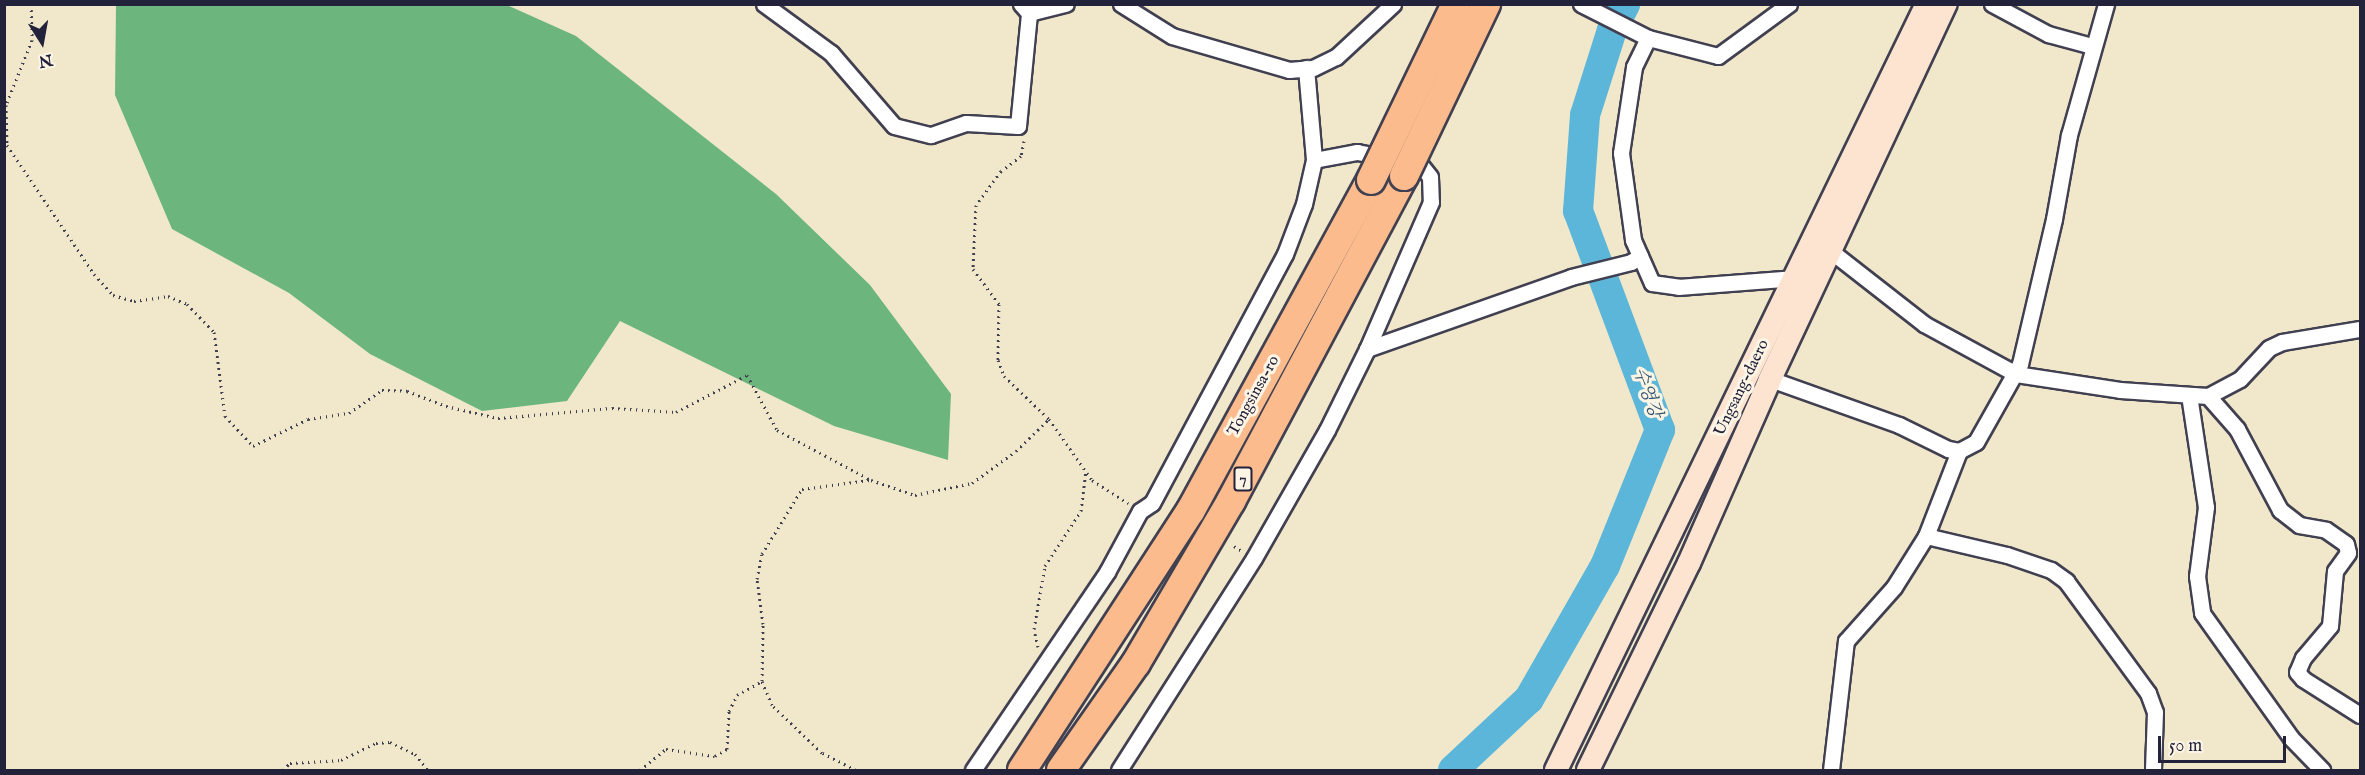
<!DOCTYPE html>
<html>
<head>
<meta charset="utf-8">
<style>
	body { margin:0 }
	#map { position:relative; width:2365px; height:775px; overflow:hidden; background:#f1e8cb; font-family:"IM FELL English","Noto Serif KR",serif }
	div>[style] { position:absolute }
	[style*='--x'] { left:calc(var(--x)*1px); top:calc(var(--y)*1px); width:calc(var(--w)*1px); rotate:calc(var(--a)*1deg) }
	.forest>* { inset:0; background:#6cb67d }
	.river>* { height:30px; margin:-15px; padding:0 15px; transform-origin:15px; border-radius:15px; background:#5bb6d9 }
	.path>* { height:3px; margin-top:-1.5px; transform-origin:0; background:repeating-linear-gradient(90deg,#414051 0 1.5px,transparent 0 6px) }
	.roads { filter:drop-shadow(2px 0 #414051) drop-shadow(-2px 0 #414051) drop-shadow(0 2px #414051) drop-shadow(0 -2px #414051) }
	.street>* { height:15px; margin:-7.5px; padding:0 7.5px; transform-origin:7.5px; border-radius:7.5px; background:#fff }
	.secondary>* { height:22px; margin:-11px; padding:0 11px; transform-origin:11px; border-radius:11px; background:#fde4d1 }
	.highway>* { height:28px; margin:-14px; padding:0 14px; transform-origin:14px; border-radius:14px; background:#fbbb8d }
	.bridges { filter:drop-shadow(2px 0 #414051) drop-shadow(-2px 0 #414051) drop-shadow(0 2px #414051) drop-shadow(0 -2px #414051) }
	.highway-bridge>* { height:28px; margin:-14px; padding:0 14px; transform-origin:14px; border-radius:14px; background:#fbbb8d }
	span { translate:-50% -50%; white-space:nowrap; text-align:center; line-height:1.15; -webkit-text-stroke:6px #fcf5e5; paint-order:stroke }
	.shield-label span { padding:2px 4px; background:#fcf5e5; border:2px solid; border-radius:4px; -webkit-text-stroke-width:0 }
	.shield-label { font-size:15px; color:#22223b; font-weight:700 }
	.street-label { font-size:16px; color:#22223b }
	.water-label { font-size:18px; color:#365672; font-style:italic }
	.frame { position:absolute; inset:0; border:6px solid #22223b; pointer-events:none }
	.north { position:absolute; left:12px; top:12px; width:60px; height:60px; -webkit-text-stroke:4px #fcf5e5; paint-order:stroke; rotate:169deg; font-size:16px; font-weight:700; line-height:24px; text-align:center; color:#22223b }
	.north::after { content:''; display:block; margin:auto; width:21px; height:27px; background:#22223b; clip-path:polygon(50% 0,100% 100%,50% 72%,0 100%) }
	.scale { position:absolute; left:2158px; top:736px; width:128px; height:27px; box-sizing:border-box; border:3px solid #22223b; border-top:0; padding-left:8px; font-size:18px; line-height:21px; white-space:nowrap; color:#22223b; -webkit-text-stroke:4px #fcf5e5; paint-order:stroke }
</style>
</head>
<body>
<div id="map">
	<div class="forest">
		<div style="clip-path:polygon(116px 5px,507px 5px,576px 36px,776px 194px,870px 285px,951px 394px,948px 460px,834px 426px,620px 321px,567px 401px,482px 411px,370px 354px,289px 293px,172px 229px,115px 95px)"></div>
	</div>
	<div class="river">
		<div style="--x:1453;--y:770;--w:104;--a:-43.1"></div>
		<div style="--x:1529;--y:699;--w:153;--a:-60.3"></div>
		<div style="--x:1605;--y:566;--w:147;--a:-68"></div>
		<div style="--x:1660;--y:430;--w:234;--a:-110.5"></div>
		<div style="--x:1578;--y:211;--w:96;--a:-85.8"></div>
		<div style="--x:1585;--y:115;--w:89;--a:-72.4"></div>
		<div style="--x:1612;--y:30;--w:29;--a:-63"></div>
	</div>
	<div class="path">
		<div style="--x:31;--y:4;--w:36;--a:88"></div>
		<div style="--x:32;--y:40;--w:70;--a:111.8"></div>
		<div style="--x:6;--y:105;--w:40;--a:88.6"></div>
		<div style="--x:7;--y:145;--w:156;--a:56"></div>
		<div style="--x:94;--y:274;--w:28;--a:48"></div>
		<div style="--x:113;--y:295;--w:22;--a:16"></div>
		<div style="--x:134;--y:301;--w:34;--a:-8"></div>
		<div style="--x:168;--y:296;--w:21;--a:23"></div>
		<div style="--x:187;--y:304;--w:39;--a:46"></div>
		<div style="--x:214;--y:332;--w:85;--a:82.5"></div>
		<div style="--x:225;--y:416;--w:41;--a:47"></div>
		<div style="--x:253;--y:446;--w:61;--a:-26.1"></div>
		<div style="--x:308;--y:419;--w:41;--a:-8.3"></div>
		<div style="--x:349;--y:413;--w:40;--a:-34.9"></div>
		<div style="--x:382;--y:390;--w:25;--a:2"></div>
		<div style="--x:407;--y:391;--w:42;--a:21"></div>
		<div style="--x:446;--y:406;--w:53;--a:13"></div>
		<div style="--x:498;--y:418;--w:114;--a:-5"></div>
		<div style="--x:612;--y:408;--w:64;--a:3.6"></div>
		<div style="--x:676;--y:412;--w:80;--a:-27.5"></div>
		<div style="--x:747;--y:375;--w:63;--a:61.4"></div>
		<div style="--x:777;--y:430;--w:106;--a:28"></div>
		<div style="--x:871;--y:480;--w:46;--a:18.8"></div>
		<div style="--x:915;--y:495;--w:58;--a:-11.9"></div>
		<div style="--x:972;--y:483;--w:54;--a:-36"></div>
		<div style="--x:1016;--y:451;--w:46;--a:-44.1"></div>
		<div style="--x:1024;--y:141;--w:15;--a:101"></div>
		<div style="--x:1021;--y:156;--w:25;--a:143"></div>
		<div style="--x:1001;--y:171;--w:42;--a:126.3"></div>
		<div style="--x:976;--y:205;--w:64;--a:92.7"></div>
		<div style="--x:973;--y:269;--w:44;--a:53.4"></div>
		<div style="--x:999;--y:304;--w:56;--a:91"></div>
		<div style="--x:998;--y:360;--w:17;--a:69"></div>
		<div style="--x:1004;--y:376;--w:62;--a:43.7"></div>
		<div style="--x:1049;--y:419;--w:75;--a:54.8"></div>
		<div style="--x:1092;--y:480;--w:43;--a:32.6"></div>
		<div style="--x:1234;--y:546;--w:9;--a:32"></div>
		<div style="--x:1038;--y:647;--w:18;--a:-103"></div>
		<div style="--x:1034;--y:629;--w:64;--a:-80.1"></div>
		<div style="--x:1045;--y:566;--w:66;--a:-56.8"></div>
		<div style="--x:1081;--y:511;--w:39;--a:-83"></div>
		<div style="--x:283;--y:770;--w:10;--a:-45"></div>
		<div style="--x:290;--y:763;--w:51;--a:-3.4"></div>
		<div style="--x:341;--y:760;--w:39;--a:-26"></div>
		<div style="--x:376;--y:743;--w:14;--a:-4"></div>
		<div style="--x:390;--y:742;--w:28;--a:26"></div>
		<div style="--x:415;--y:754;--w:21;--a:51"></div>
		<div style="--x:640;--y:770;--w:33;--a:-39"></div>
		<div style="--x:666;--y:749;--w:49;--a:8.1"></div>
		<div style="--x:715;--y:756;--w:14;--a:-30"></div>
		<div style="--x:727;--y:749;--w:38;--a:-87"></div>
		<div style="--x:729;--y:711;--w:18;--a:-63"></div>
		<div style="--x:737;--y:695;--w:29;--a:-29"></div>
		<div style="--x:856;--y:770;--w:38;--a:-153"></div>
		<div style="--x:822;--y:753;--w:69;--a:-136.2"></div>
		<div style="--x:772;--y:705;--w:26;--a:-113"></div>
		<div style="--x:762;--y:681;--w:57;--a:-89"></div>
		<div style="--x:763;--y:624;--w:45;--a:-97.6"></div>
		<div style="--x:757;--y:579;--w:25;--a:-79"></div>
		<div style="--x:762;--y:554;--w:76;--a:-58.4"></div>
		<div style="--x:802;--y:489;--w:68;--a:-7.7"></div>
	</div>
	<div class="roads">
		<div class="street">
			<div style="--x:764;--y:4;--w:83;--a:36.2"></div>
			<div style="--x:831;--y:53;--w:96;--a:49.2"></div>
			<div style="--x:894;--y:126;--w:38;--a:14"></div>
			<div style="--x:931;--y:135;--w:37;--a:-19"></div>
			<div style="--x:966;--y:123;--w:52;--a:3.3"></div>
			<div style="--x:1018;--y:126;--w:114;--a:-84.4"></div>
			<div style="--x:1029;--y:13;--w:12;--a:-132"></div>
			<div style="--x:1121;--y:4;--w:60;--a:32.1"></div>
			<div style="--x:1172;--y:36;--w:122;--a:16.2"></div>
			<div style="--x:1289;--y:70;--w:24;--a:-5"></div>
			<div style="--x:1313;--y:68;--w:25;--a:-26"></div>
			<div style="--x:1336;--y:57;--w:78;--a:-42.9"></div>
			<div style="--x:1581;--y:4;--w:75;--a:26.9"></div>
			<div style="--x:1789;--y:4;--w:88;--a:143.8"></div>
			<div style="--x:1718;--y:56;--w:72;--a:-165.6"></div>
			<div style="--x:1648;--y:38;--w:32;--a:116"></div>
			<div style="--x:1634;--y:67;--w:87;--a:98.6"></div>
			<div style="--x:1621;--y:153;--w:88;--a:82.1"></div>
			<div style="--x:1633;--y:240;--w:47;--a:66.2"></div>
			<div style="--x:1652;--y:283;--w:27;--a:8"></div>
			<div style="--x:1679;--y:287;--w:116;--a:-4.4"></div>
			<div style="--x:1992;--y:4;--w:64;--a:28.2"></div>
			<div style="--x:2048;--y:34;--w:46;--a:15.3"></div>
			<div style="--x:1029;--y:13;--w:38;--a:-14"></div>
			<div style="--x:1306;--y:68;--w:92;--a:85"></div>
			<div style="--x:1823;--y:245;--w:128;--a:38"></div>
			<div style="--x:1924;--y:324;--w:105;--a:28.5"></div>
			<div style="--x:2016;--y:374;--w:105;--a:8.7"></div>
			<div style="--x:2120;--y:390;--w:88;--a:3.9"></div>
			<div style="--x:2208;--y:396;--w:36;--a:-28"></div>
			<div style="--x:2240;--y:379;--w:42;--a:-46.9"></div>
			<div style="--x:2269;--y:348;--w:14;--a:-25"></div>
			<div style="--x:2282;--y:342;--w:79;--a:-9.5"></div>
			<div style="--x:1770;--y:379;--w:137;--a:19.6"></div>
			<div style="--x:1899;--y:425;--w:55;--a:26.1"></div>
			<div style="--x:1948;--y:449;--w:11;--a:10"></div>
			<div style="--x:1959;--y:451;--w:19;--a:-28"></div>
			<div style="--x:1976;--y:442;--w:90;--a:-60.6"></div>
			<div style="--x:2020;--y:364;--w:149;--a:-76.8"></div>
			<div style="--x:2054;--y:219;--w:85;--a:-79.9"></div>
			<div style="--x:2069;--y:135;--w:136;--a:-74.2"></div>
			<div style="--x:2189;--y:395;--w:113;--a:81.4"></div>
			<div style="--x:2206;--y:507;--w:70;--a:97.4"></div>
			<div style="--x:2197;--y:576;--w:37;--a:82"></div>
			<div style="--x:2202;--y:613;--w:153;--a:54.5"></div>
			<div style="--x:2291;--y:738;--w:45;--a:45.9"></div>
			<div style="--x:2208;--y:396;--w:44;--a:48.7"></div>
			<div style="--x:2237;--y:429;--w:92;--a:62"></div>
			<div style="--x:2280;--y:510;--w:24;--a:38"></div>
			<div style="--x:2299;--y:525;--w:27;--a:10"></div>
			<div style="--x:2326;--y:530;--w:24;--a:35"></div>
			<div style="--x:2346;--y:544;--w:9;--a:77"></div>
			<div style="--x:2348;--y:553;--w:22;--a:126"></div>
			<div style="--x:2335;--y:571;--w:55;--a:95.2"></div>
			<div style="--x:2330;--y:626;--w:42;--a:130.2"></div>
			<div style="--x:2303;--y:658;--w:15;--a:113"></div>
			<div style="--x:2297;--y:672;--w:9;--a:49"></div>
			<div style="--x:2303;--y:679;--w:67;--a:32.3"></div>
			<div style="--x:1926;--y:536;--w:83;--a:13.2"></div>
			<div style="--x:2007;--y:555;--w:46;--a:18.8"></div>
			<div style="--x:2051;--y:570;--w:19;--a:36"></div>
			<div style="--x:2066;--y:581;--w:139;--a:53.8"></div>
			<div style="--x:2148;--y:693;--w:20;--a:70"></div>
			<div style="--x:2155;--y:712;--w:58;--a:92"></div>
			<div style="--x:973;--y:770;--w:239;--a:-55.9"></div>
			<div style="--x:1107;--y:572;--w:69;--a:-61.6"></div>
			<div style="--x:1140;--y:511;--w:14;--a:-34"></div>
			<div style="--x:1152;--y:503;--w:282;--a:-61.9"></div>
			<div style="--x:1285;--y:254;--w:53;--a:-69.2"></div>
			<div style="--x:1304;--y:204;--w:45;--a:-77.2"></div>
			<div style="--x:1314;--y:160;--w:44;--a:-10.5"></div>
			<div style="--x:1357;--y:152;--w:64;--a:10.8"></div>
			<div style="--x:1420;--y:164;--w:16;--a:52"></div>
			<div style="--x:1430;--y:177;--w:25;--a:88"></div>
			<div style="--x:1431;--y:202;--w:160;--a:113.5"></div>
			<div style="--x:1119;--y:770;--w:251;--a:-57.5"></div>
			<div style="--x:1254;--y:558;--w:147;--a:-60.3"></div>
			<div style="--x:1327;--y:430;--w:90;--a:-63.7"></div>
			<div style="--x:1367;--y:349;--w:216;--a:-19.4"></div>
			<div style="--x:1571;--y:277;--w:62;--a:-14"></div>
			<div style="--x:1631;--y:262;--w:11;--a:-34"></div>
			<div style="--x:1831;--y:770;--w:130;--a:-83.4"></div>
			<div style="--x:1846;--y:641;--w:72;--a:-48.4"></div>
			<div style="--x:1894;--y:587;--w:60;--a:-57.9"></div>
			<div style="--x:1926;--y:536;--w:91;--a:-68.8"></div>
		</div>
		<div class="secondary">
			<div style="--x:1556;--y:770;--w:851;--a:-64.16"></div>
			<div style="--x:1588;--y:770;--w:230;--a:-64"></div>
			<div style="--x:1689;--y:563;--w:201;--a:-66.2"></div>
			<div style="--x:1770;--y:379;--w:414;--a:-64.9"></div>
		</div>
		<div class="highway">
			<div style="--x:1022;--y:770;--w:310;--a:-57"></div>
			<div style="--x:1191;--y:510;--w:376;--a:-61.4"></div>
			<div style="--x:1061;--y:770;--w:131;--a:-55"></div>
			<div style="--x:1136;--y:663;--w:188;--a:-59.6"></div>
			<div style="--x:1231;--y:501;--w:368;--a:-62"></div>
		</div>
	</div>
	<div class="bridges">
		<div class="highway-bridge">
			<div style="--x:1404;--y:176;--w:191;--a:-64.5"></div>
			<div style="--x:1371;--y:180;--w:195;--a:-64.2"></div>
		</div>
	</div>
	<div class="shield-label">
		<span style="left:1243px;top:479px">7</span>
	</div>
	<div class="street-label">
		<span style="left:1742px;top:388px;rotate:-64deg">Ungsang-daero</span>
		<span style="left:1254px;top:396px;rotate:-61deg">Tongsinsa-ro</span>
	</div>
	<div class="water-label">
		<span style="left:1646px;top:393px;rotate:70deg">수영강</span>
	</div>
	<div class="frame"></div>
	<div class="north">N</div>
	<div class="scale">50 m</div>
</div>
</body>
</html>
